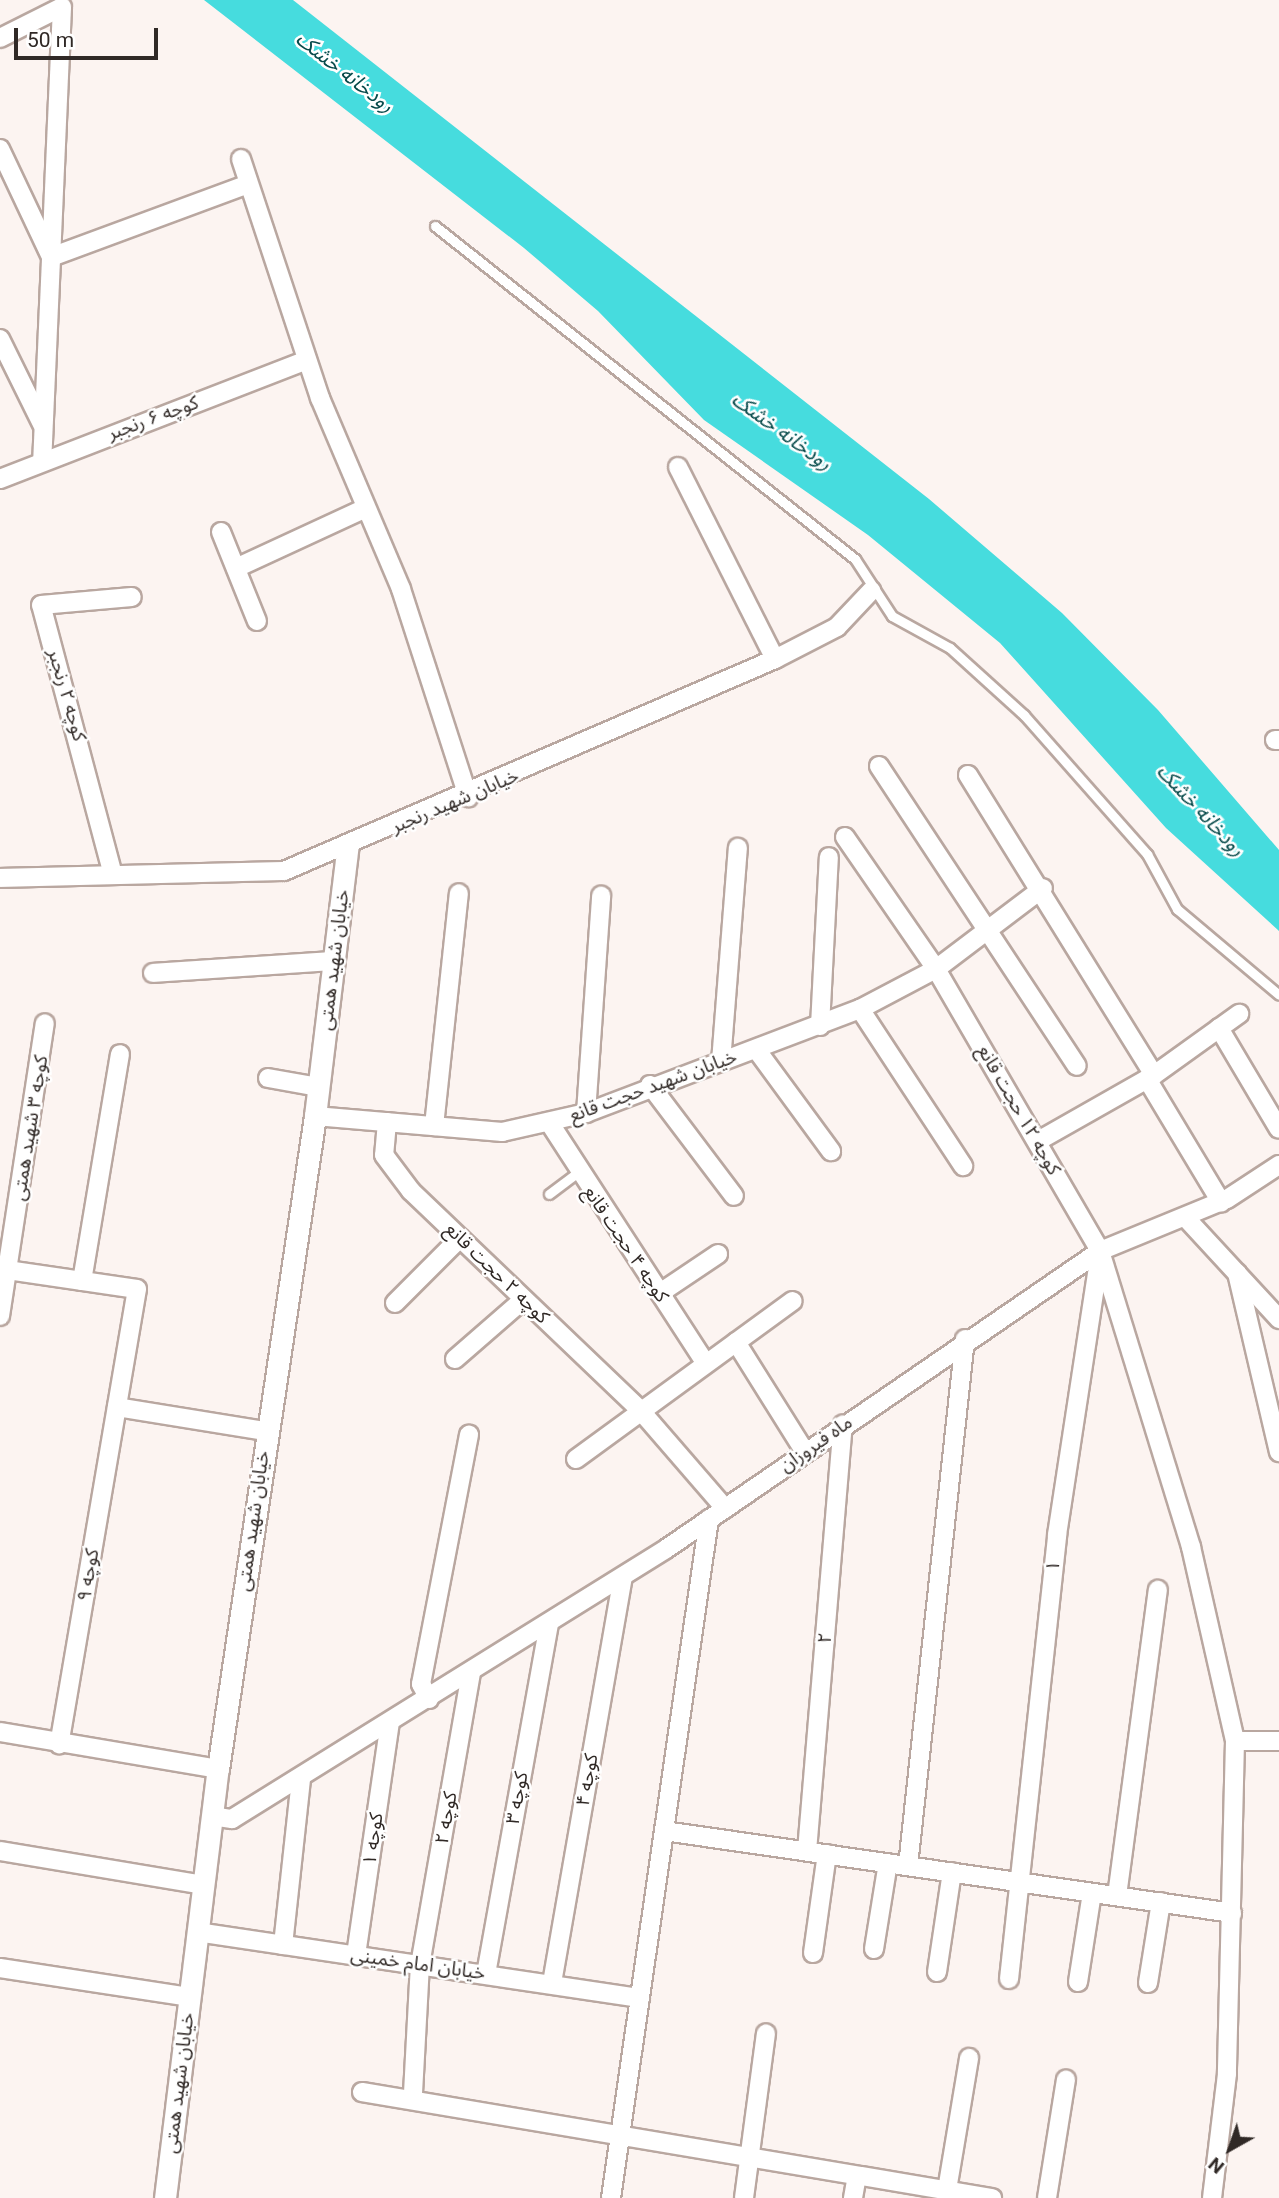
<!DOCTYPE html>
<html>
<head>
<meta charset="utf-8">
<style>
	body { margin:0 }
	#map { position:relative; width:1279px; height:2198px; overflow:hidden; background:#fcf4f1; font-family:Roboto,"Noto Sans Arabic",sans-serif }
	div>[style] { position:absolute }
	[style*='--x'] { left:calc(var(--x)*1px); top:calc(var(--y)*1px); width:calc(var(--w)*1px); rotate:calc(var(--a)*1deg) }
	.water>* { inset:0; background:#46dcde }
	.roads { filter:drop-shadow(2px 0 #b9a7a0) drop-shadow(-2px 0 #b9a7a0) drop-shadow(0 2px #b9a7a0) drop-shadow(0 -2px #b9a7a0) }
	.service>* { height:9px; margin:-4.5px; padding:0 4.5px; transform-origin:4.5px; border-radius:4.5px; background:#fff }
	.minor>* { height:18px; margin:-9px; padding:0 9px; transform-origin:9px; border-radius:9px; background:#fff }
	.tertiary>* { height:21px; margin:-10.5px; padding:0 10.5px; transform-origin:10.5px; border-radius:10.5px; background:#fff }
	span { translate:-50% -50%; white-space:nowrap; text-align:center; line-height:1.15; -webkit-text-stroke:5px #fff; paint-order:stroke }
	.street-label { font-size:19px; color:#302926 }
	.water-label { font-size:21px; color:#074b4b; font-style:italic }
	.north { position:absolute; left:1195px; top:2114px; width:70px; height:70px; -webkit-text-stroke:5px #fff; paint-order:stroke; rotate:220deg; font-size:19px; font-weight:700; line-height:28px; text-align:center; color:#302926 }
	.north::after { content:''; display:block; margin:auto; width:24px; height:32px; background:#302926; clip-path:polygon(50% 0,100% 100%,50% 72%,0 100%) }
	.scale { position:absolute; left:14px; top:28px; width:144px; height:32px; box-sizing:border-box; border:4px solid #302926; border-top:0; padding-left:9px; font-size:21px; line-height:24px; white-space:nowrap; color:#302926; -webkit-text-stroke:5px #fff; paint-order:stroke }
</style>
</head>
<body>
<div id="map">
	<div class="water">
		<div style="clip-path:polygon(204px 0,293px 0,929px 499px,1062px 613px,1158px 710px,1279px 850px,1279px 931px,1166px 828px,1000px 643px,868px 535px,704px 420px,598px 311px,524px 248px)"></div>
	</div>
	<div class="roads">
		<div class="service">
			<div style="--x:435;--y:226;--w:536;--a:38.41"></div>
			<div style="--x:855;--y:559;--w:68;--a:57"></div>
			<div style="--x:892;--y:616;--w:66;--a:28.9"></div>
			<div style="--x:950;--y:648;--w:100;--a:42.2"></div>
			<div style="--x:1024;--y:715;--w:186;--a:48.5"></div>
			<div style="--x:1147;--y:854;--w:63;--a:61.4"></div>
			<div style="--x:1177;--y:909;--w:133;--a:40.1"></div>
			<div style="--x:549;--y:1194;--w:35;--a:-37"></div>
		</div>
		<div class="minor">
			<div style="--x:0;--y:38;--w:69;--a:-26.6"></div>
			<div style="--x:62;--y:7;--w:450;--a:92.5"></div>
			<div style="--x:0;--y:149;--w:119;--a:64.7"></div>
			<div style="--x:51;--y:257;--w:208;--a:-20.3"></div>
			<div style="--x:241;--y:159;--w:252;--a:71.7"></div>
			<div style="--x:320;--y:398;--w:207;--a:67"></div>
			<div style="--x:401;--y:589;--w:219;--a:72.1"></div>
			<div style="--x:0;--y:339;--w:95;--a:63.7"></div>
			<div style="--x:678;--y:467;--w:215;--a:63.2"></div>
			<div style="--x:0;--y:479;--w:329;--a:-21.2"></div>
			<div style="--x:221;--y:532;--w:96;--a:68"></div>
			<div style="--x:236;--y:568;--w:143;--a:-24.8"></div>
			<div style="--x:1275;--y:740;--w:4;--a:0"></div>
			<div style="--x:879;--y:766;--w:359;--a:56.6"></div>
			<div style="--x:968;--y:775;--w:353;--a:58.2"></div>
			<div style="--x:845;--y:837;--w:160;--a:55.4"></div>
			<div style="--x:936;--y:969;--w:326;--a:59.8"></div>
			<div style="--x:1100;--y:1251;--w:310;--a:72.9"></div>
			<div style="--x:1191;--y:1547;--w:199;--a:77.2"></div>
			<div style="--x:1235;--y:1741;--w:333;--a:91.4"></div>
			<div style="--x:1227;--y:2074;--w:125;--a:96.9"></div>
			<div style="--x:113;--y:875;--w:279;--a:-104.9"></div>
			<div style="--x:41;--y:605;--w:91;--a:-5"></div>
			<div style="--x:0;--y:878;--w:284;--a:-1.4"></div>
			<div style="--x:284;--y:871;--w:535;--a:-23.35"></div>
			<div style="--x:775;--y:659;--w:70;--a:-27.3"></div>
			<div style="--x:837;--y:627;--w:50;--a:-46.6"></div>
			<div style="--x:153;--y:973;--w:182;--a:-3.8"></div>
			<div style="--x:860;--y:1009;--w:188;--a:56.7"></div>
			<div style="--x:820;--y:1026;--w:169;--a:-87"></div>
			<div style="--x:1219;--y:1028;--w:117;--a:59.3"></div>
			<div style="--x:756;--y:1049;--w:127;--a:53.7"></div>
			<div style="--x:721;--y:1062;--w:215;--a:-85.5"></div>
			<div style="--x:268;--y:1078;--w:52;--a:10"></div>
			<div style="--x:1147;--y:1079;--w:144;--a:59"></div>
			<div style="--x:650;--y:1085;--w:139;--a:52.9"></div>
			<div style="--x:586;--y:1113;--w:218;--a:-86"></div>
			<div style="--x:315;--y:1116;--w:188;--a:4.9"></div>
			<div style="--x:502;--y:1132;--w:86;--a:-12.7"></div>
			<div style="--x:586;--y:1113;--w:293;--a:-20.8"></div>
			<div style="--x:860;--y:1009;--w:86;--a:-27.8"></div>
			<div style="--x:936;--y:969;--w:134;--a:-37.1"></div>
			<div style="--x:387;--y:1122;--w:33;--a:95"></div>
			<div style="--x:384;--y:1155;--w:45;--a:53.1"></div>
			<div style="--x:411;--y:1191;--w:317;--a:43.7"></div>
			<div style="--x:640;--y:1410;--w:130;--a:49.1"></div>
			<div style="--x:549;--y:1122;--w:288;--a:57"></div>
			<div style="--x:434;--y:1126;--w:234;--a:-83.9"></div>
			<div style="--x:1038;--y:1141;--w:133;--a:-29.6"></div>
			<div style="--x:1154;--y:1075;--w:105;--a:-35.7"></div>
			<div style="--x:1185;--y:1217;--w:139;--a:47.3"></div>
			<div style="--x:0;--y:1269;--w:138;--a:8.3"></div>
			<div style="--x:137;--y:1289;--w:462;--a:99.7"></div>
			<div style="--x:1237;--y:1273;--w:184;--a:76.8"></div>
			<div style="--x:82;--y:1281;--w:230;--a:-80.5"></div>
			<div style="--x:660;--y:1293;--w:70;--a:-33.9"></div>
			<div style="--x:395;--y:1303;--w:92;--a:-45"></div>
			<div style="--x:0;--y:1316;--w:296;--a:-81.3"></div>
			<div style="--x:736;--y:1342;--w:130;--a:57.9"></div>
			<div style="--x:455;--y:1359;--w:91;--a:-41"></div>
			<div style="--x:117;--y:1407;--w:151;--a:9.2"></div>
			<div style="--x:576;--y:1459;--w:268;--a:-36.1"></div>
			<div style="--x:429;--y:1699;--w:17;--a:-118"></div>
			<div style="--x:421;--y:1684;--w:254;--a:-79.1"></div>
			<div style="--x:0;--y:1732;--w:221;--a:9.6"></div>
			<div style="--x:1235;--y:1741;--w:44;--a:0"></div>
			<div style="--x:212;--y:1816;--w:20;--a:9"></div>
			<div style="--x:232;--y:1819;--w:511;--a:-31.89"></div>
			<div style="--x:666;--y:1549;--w:526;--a:-34.47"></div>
			<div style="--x:1100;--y:1251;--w:137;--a:-22.3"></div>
			<div style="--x:1227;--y:1199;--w:62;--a:-33.2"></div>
			<div style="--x:664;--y:1831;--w:574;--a:8.21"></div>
			<div style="--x:0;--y:1851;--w:206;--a:9.5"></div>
			<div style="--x:807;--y:1851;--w:428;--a:-85.2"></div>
			<div style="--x:908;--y:1866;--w:530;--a:-83.83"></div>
			<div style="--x:1117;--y:1896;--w:309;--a:-82.4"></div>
			<div style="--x:197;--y:1932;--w:448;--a:8.5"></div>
			<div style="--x:283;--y:1945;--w:168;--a:-83.8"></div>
			<div style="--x:874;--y:1949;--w:87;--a:-80.8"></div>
			<div style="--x:813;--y:1953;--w:100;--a:-82"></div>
			<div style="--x:356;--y:1955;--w:234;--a:-81.7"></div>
			<div style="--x:0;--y:1968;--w:191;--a:8.7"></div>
			<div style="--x:937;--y:1972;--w:101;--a:-81.5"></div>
			<div style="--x:486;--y:1974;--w:357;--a:-79.8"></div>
			<div style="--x:1009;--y:1979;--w:447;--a:-83.8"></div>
			<div style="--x:1057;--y:1535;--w:283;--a:-81.3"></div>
			<div style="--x:1078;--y:1982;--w:90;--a:-81.1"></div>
			<div style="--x:552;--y:1983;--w:412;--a:-80.1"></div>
			<div style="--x:1148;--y:1983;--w:82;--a:-80.9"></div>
			<div style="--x:362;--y:2092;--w:639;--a:9.55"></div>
			<div style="--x:413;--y:2093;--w:128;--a:-86.9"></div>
			<div style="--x:420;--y:1965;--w:297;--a:-80.1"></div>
			<div style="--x:947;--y:2190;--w:134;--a:-80.5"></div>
			<div style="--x:611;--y:2198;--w:686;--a:-81.79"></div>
			<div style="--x:744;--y:2198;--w:166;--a:-82.4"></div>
			<div style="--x:853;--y:2198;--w:22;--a:-80"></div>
			<div style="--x:1047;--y:2198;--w:120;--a:-80.9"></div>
		</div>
		<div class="tertiary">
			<div style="--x:165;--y:2198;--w:432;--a:-83"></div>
			<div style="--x:218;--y:1769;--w:660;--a:-81.55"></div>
			<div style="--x:315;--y:1116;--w:273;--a:-83.1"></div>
		</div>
	</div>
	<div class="street-label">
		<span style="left:153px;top:418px;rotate:-20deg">کوچه ۶ رنجبر</span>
		<span style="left:67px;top:695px;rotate:74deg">کوچه ۲ رنجبر</span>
		<span style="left:455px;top:801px;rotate:-23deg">خیابان شهید رنجبر</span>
		<span style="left:334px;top:960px;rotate:-83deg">خیابان شهید همتی</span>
		<span style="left:653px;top:1086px;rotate:-20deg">خیابان شهید حجت قانع</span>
		<span style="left:1019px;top:1110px;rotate:60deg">کوچه ۱۲ حجت قانع</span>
		<span style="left:30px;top:1128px;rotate:-81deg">کوچه ۳ شهید همتی</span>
		<span style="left:626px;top:1244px;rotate:56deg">کوچه ۴ حجت قانع</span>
		<span style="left:497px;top:1273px;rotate:44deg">کوچه ۲ حجت قانع</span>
		<span style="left:816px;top:1444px;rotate:-35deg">ماه فیروزان</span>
		<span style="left:253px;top:1521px;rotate:-82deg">خیابان شهید همتی</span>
		<span style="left:1053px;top:1566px;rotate:-84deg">۱</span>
		<span style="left:88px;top:1575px;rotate:-80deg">کوچه ۹</span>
		<span style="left:825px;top:1638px;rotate:-85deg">۲</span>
		<span style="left:587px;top:1780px;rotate:-80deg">کوچه ۴</span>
		<span style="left:517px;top:1798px;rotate:-80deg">کوچه ۳</span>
		<span style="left:446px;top:1818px;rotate:-80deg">کوچه ۲</span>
		<span style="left:373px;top:1839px;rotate:-82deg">کوچه ۱</span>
		<span style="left:418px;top:1964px;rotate:8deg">خیابان امام خمینی</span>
		<span style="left:179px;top:2083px;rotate:-83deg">خیابان شهید همتی</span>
	</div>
	<div class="water-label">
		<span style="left:345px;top:72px;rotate:38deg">رودخانه خشک</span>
		<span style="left:782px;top:431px;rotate:36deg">رودخانه خشک</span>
		<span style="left:1201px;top:810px;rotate:47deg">رودخانه خشک</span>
	</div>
	<div class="north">N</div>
	<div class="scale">50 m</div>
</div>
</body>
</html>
